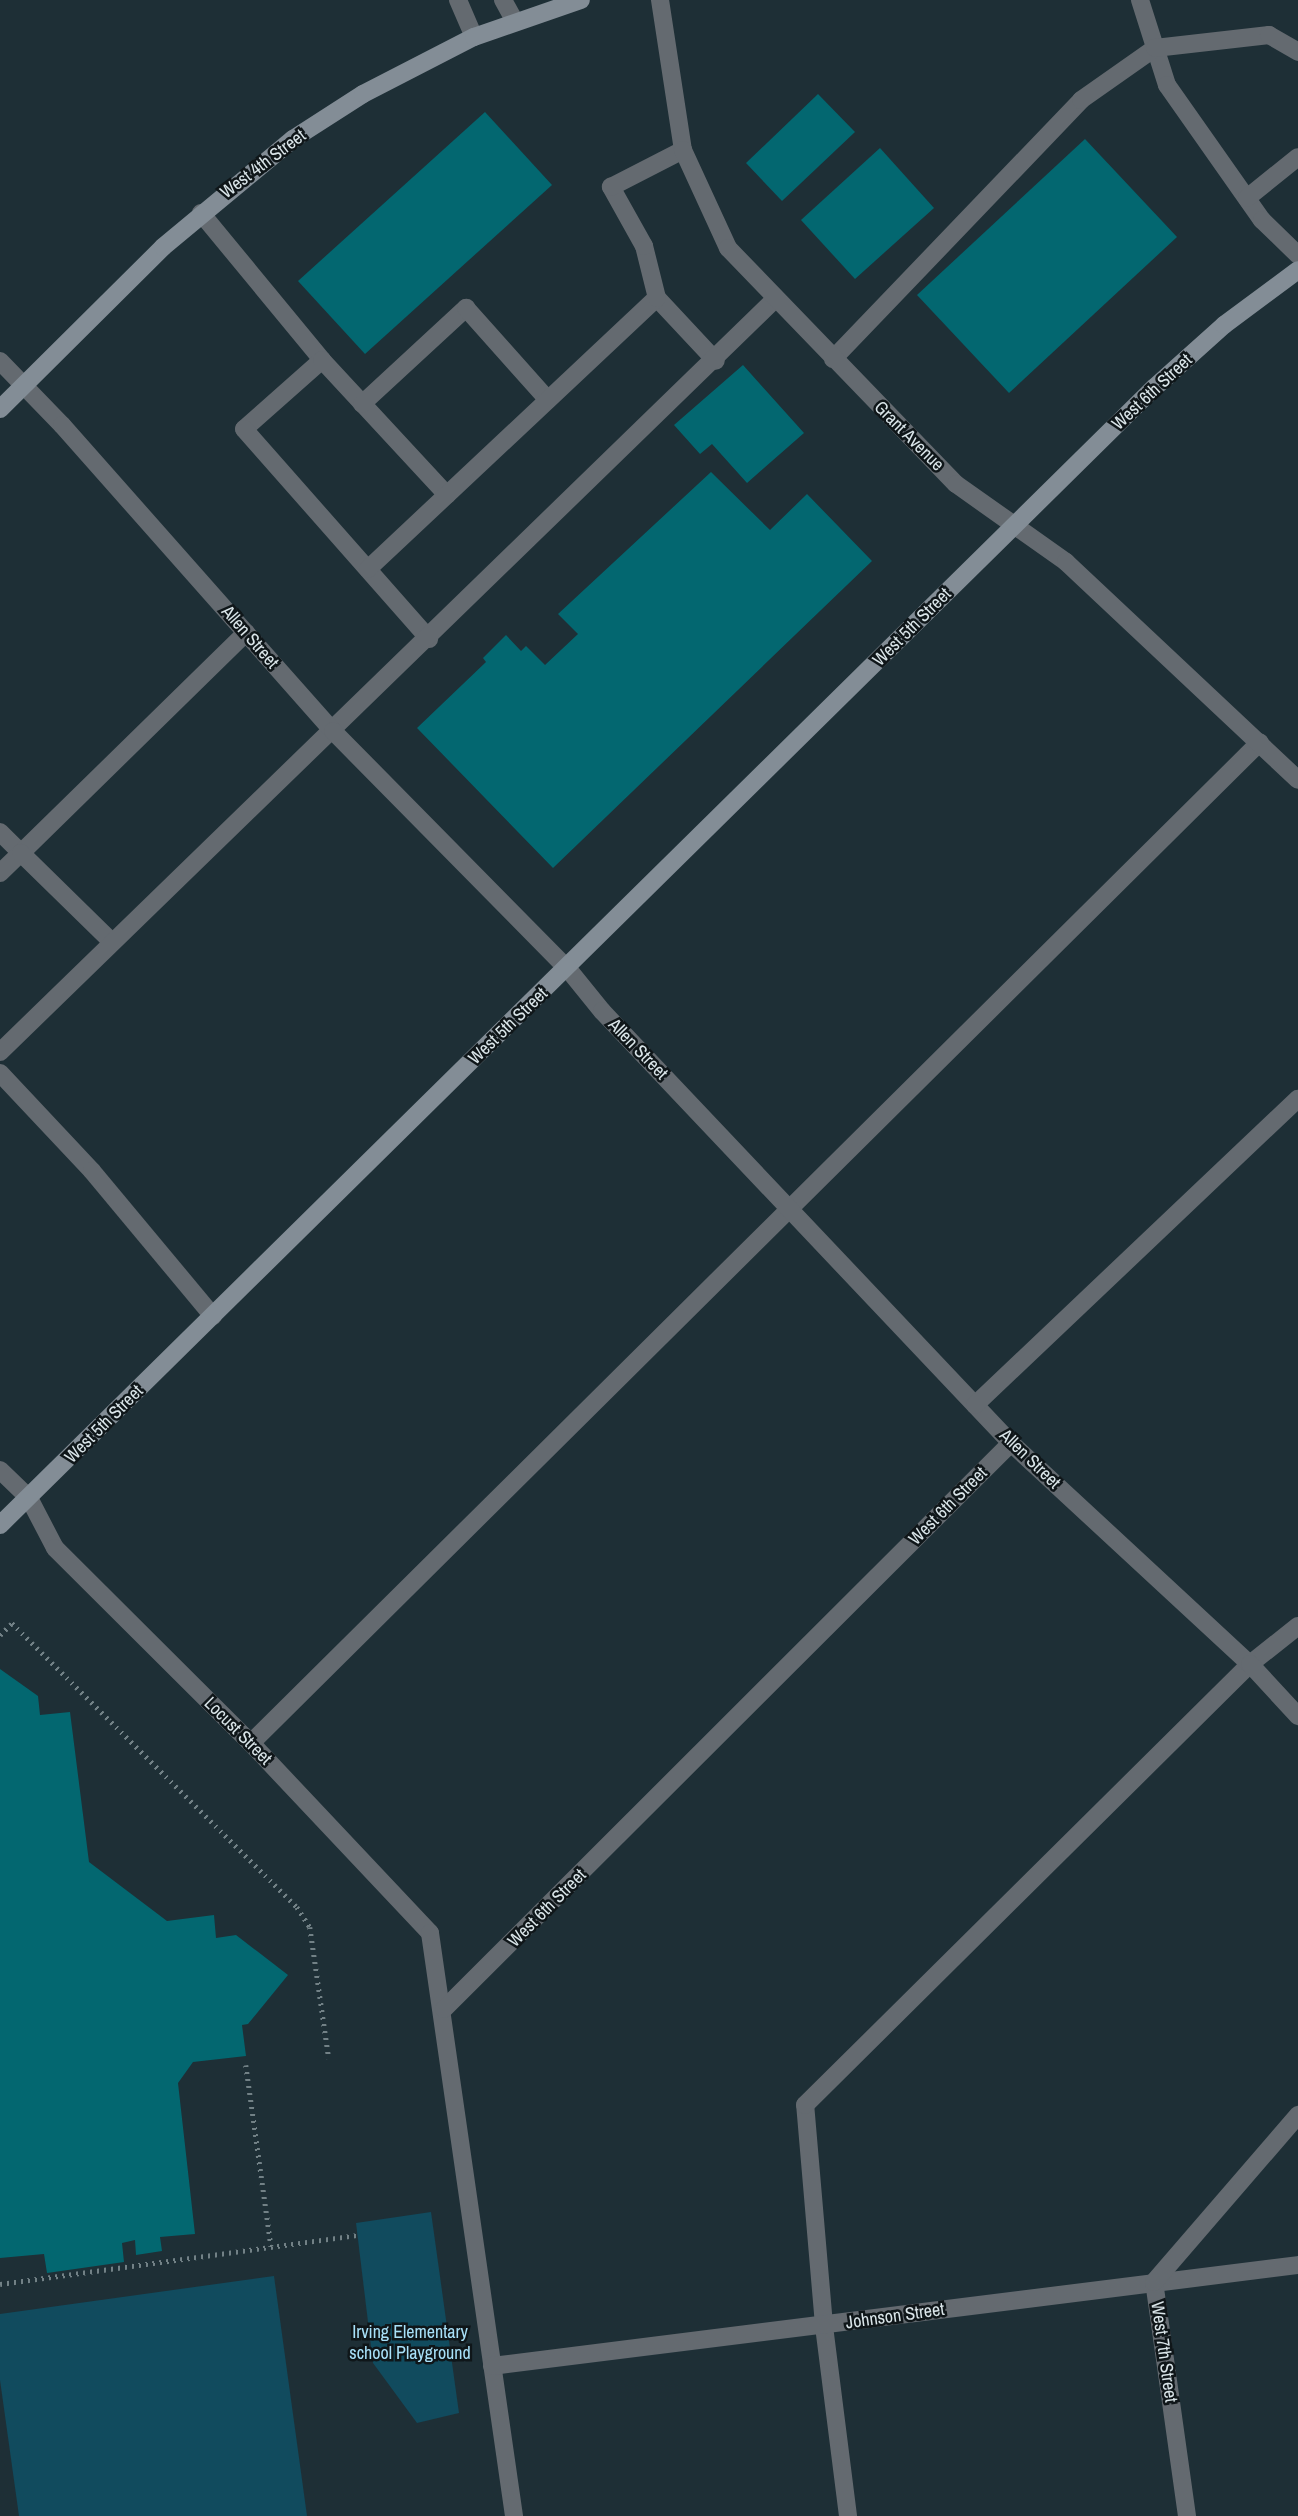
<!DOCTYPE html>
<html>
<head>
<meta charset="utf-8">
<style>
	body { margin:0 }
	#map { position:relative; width:1298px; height:2516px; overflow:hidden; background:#1e2f36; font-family:"Archivo Narrow",sans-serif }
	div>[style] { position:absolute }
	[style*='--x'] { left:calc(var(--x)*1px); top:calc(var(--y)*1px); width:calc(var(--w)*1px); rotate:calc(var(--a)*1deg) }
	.green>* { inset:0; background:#114b5e }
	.building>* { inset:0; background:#036770 }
	.path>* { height:4.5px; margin-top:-2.25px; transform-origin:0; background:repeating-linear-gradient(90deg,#728186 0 2px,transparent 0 7px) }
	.lane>* { height:18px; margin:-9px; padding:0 9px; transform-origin:9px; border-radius:9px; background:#646a70 }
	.street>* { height:18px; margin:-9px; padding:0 9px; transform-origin:9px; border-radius:9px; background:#646a70 }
	.secondary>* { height:18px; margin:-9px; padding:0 9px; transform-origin:9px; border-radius:9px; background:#838d96 }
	span { translate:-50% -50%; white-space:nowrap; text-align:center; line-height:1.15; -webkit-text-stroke:5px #0f1619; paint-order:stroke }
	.street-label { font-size:18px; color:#dae5e9 }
	.park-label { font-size:18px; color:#a8e0f8 }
</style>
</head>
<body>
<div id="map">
	<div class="green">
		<div style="clip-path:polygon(431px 2212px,459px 2413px,417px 2423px,373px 2363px,356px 2223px)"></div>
		<div style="clip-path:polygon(274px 2276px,307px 2516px,19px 2516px,0 2380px,0 2314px)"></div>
	</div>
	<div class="building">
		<div style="clip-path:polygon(818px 94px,855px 132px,782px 201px,746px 163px)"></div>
		<div style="clip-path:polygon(485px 112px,552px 185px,365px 354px,298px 281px)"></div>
		<div style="clip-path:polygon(1085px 139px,1177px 237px,1009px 393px,917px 295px)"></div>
		<div style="clip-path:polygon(880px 148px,934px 208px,855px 279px,801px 220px)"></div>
		<div style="clip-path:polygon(743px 365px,804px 433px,747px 483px,712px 444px,700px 454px,674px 425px)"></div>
		<div style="clip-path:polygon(711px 472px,770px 530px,807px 494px,872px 561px,553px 868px,417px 728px,486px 662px,483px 658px,506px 635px,521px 651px,526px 646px,545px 665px,578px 634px,558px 614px)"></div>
		<div style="clip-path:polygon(0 1669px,38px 1696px,40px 1715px,70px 1712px,89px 1862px,167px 1921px,214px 1915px,216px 1938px,236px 1935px,288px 1975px,248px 2024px,242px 2025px,246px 2056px,193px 2062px,178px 2083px,195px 2234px,160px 2237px,162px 2251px,136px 2255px,135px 2240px,122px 2243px,124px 2262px,47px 2273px,44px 2254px,0 2258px)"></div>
	</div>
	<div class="path">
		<div style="--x:0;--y:1635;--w:17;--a:-45"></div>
		<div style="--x:12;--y:1623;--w:402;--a:44.9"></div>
		<div style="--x:297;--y:1907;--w:24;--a:57"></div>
		<div style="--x:310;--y:1927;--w:133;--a:81.8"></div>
		<div style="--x:246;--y:2065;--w:183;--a:82.1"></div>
		<div style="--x:0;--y:2284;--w:360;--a:-7.8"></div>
	</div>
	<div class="lane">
		<div style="--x:458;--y:0;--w:40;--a:66.6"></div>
		<div style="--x:503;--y:0;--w:25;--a:61"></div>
		<div style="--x:1140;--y:0;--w:89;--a:72.4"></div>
		<div style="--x:1167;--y:85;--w:165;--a:54.9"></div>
		<div style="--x:1262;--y:220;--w:50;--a:44.2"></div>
		<div style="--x:1247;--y:198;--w:65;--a:-38.8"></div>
		<div style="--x:201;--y:213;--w:190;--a:50.5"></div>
		<div style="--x:322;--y:360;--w:104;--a:138.5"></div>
		<div style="--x:244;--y:429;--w:280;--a:48.6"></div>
		<div style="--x:657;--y:298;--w:86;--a:46.9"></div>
		<div style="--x:833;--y:359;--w:359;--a:-46.2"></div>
		<div style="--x:1081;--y:100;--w:90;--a:-35.1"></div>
		<div style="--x:1155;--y:48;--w:115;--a:-6.5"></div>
		<div style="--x:1269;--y:35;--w:34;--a:30"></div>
		<div style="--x:322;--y:360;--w:184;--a:47.2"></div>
		<div style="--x:362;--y:404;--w:142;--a:-42.7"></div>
		<div style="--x:466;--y:308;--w:123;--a:48.3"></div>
		<div style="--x:368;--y:569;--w:396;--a:-43.2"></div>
		<div style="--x:657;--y:298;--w:54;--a:-104"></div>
		<div style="--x:644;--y:246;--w:68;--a:-119.2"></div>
		<div style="--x:611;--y:187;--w:81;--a:-27.2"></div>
		<div style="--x:0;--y:832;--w:30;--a:45"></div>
		<div style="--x:21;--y:853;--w:315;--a:-44.4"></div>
		<div style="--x:0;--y:873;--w:29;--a:-44"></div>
		<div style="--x:21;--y:853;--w:126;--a:44.4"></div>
		<div style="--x:0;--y:1052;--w:1079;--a:-44.17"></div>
		<div style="--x:0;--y:1073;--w:134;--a:46.8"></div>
		<div style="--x:92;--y:1171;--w:189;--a:50.2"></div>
		<div style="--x:251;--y:1743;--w:1421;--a:-44.77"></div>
		<div style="--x:848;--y:2516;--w:193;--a:-97.2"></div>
		<div style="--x:824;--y:2325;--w:221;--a:-94.9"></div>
		<div style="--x:805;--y:2105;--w:627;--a:-44.74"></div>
		<div style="--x:1250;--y:1664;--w:61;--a:-38.4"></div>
	</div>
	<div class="street">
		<div style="--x:660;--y:0;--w:152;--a:81.3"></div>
		<div style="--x:683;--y:150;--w:108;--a:65.3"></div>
		<div style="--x:728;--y:248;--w:328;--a:46"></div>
		<div style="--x:956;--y:484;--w:135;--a:35.3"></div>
		<div style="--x:1066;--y:562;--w:318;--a:43.2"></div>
		<div style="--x:0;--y:361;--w:89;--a:45.9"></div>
		<div style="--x:62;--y:425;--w:409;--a:48.5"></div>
		<div style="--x:333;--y:731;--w:334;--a:45.4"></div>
		<div style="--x:568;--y:969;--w:54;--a:51"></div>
		<div style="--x:602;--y:1011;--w:595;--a:46.57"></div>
		<div style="--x:1011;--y:1443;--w:326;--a:42.8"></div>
		<div style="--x:1250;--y:1664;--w:71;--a:47.3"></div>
		<div style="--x:975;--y:1405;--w:445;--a:-43.5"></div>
		<div style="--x:0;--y:1470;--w:40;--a:44"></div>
		<div style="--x:29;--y:1498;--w:56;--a:62.5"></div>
		<div style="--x:55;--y:1548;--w:276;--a:44.9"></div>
		<div style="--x:251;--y:1743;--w:261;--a:46.7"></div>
		<div style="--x:430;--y:1933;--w:589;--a:81.8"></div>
		<div style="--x:444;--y:2009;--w:801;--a:-44.95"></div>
		<div style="--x:492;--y:2366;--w:812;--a:-7.14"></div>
		<div style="--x:1187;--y:2516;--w:236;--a:-98"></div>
		<div style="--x:1154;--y:2282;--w:221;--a:-49.2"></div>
	</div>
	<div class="secondary">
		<div style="--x:0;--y:409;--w:230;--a:-44.8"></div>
		<div style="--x:163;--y:247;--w:169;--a:-39.7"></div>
		<div style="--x:293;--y:139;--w:83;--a:-32.7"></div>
		<div style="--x:363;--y:94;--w:125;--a:-27.2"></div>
		<div style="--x:474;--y:37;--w:113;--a:-19.1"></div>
		<div style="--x:0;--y:1525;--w:1621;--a:-44.58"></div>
		<div style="--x:1155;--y:387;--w:93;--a:-41.9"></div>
		<div style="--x:1224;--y:325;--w:92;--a:-36.6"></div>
	</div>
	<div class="street-label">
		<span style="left:263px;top:164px;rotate:-37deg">West 4th Street</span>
		<span style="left:1152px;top:392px;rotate:-43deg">West 6th Street</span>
		<span style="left:909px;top:436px;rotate:45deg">Grant Avenue</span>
		<span style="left:912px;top:627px;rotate:-45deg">West 5th Street</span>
		<span style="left:250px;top:637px;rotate:49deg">Allen Street</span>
		<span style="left:508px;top:1026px;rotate:-44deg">West 5th Street</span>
		<span style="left:638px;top:1049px;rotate:46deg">Allen Street</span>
		<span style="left:104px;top:1424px;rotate:-45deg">West 5th Street</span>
		<span style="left:1030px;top:1459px;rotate:44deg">Allen Street</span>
		<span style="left:948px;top:1506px;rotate:-45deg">West 6th Street</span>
		<span style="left:238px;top:1731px;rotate:45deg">Locust Street</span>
		<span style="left:547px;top:1908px;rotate:-45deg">West 6th Street</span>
		<span style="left:895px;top:2316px;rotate:-8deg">Johnson Street</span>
		<span style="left:1164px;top:2352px;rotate:82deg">West 7th Street</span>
	</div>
	<div class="park-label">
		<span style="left:410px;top:2343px">Irving Elementary<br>school Playground</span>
	</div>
</div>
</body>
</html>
